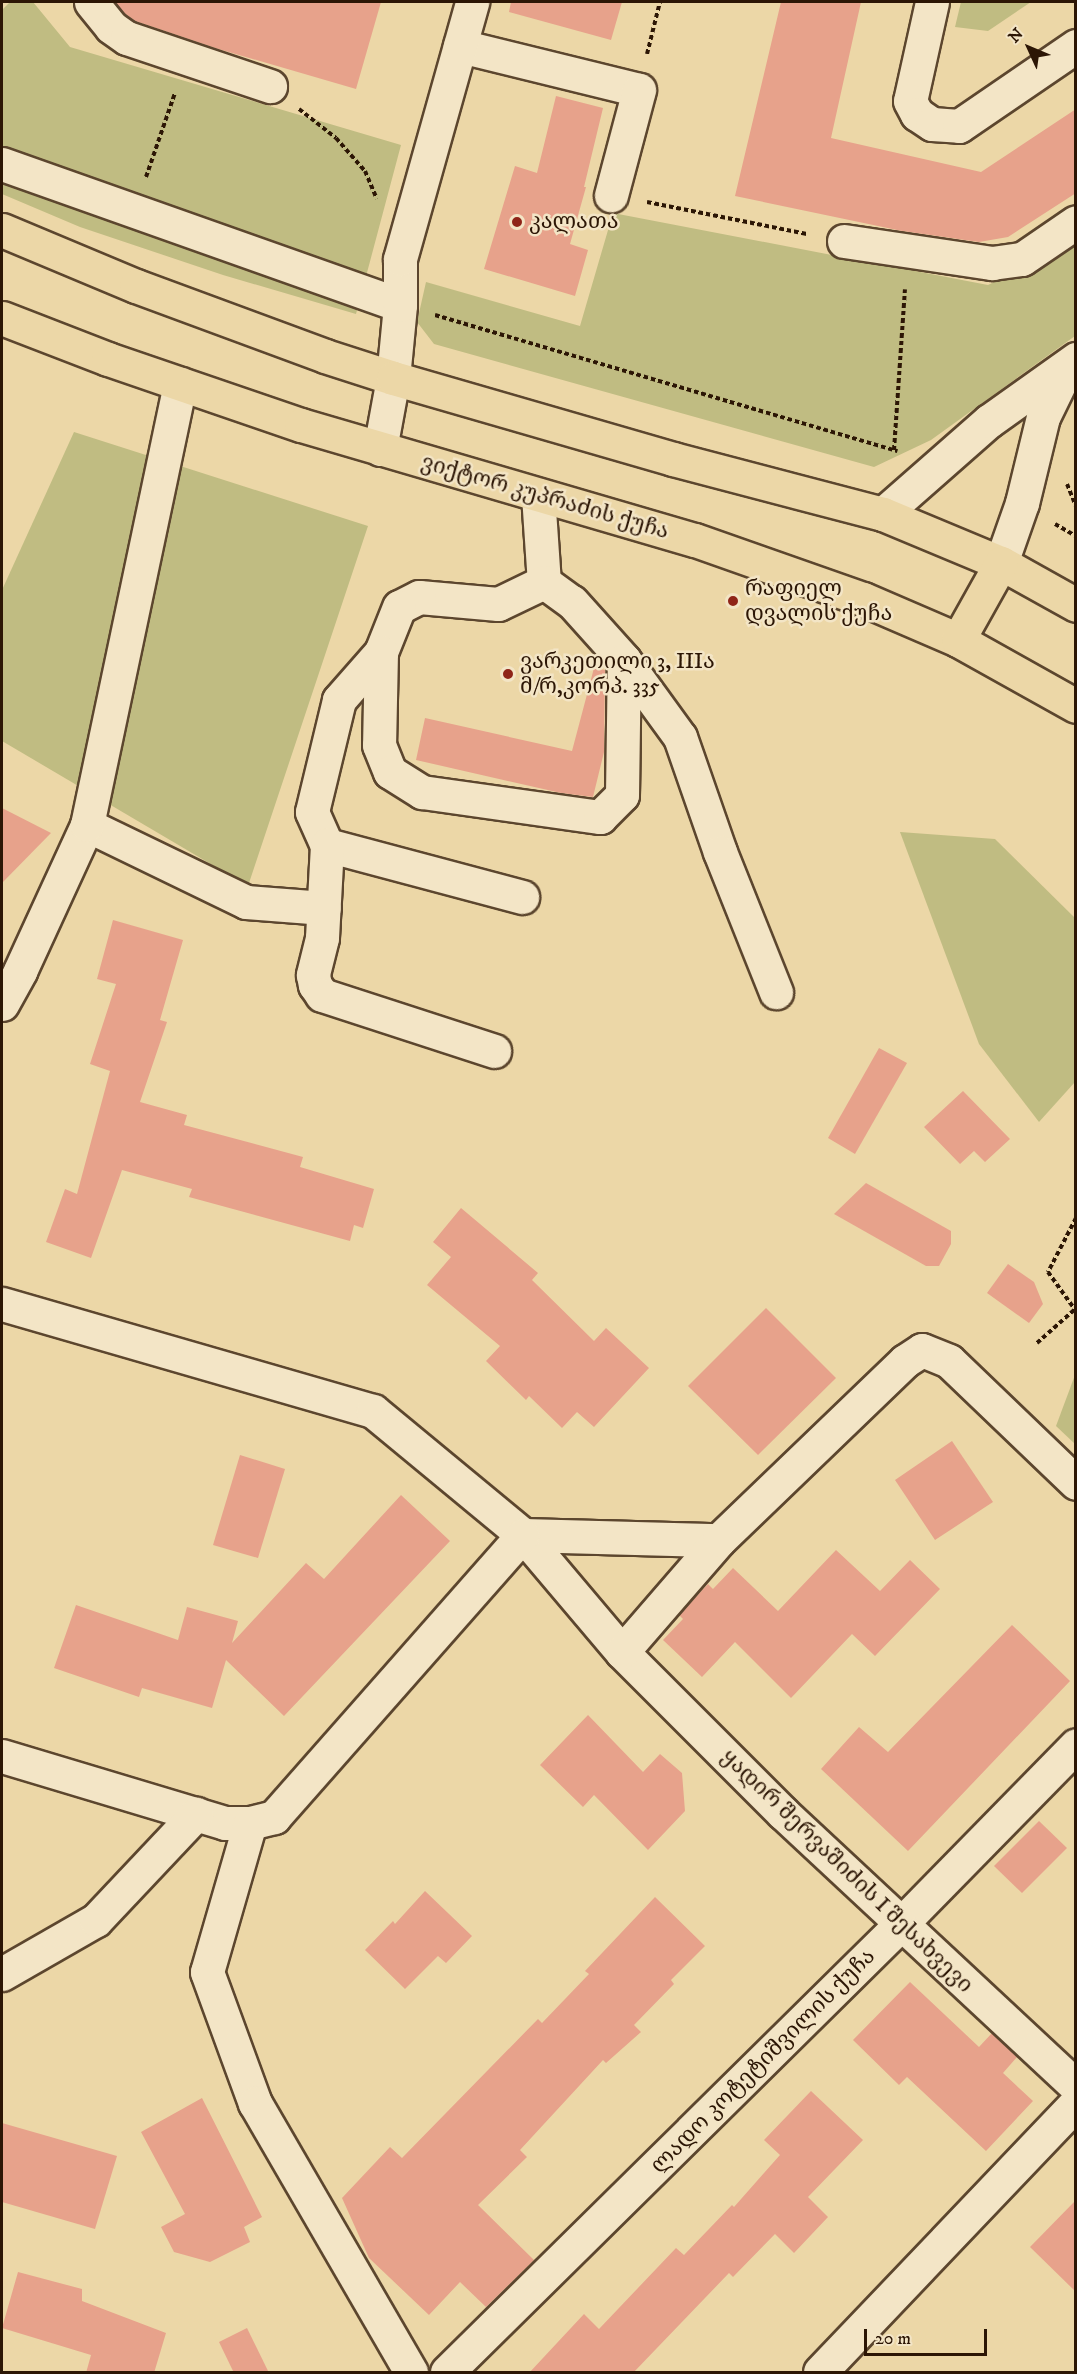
<!DOCTYPE html>
<html>
<head>
<meta charset="utf-8">
<style>
	body { margin:0 }
	#map { position:relative; width:1077px; height:2374px; overflow:hidden; background:#ecd7a7; font-family:"IM FELL DW Pica","Noto Serif Georgian",serif }
	div>[style] { position:absolute }
	[style*='--x'] { left:calc(var(--x)*1px); top:calc(var(--y)*1px); width:calc(var(--w)*1px); rotate:calc(var(--a)*1deg) }
	.green>* { inset:0; background:#c0bc82 }
	.building>* { inset:0; background:#e7a28b }
	.path>* { height:4px; margin-top:-2px; transform-origin:0; background:repeating-linear-gradient(90deg,#2c1605 0 4.5px,transparent 0 7.5px) }
	.roads { filter:drop-shadow(2px 0 #5c462e) drop-shadow(-2px 0 #5c462e) drop-shadow(0 2px #5c462e) drop-shadow(0 -2px #5c462e) }
	.minor>* { height:33px; margin:-16.5px; padding:0 16.5px; transform-origin:16.5px; border-radius:16.5px; background:#f3e5c6 }
	.major>* { height:33px; margin:-16.5px; padding:0 16.5px; transform-origin:16.5px; border-radius:16.5px; background:#ecd7a7 }
	.dots>* { width:16px; height:16px; translate:-50% -50%; box-sizing:border-box; border:3px solid #f3e5c6; border-radius:50% }
	span { translate:-50% -50%; white-space:nowrap; text-align:center; line-height:1.15; -webkit-text-stroke:5px #f3e5c6; paint-order:stroke }
	.poi-label { font-size:22px; color:#2c1605 }
	.left { translate:0 -50%; text-align:left }
	.street-label { font-size:22px; color:#2c1605 }
	.frame { position:absolute; inset:0; border:3px solid #2c1605; pointer-events:none }
	.north { position:absolute; left:999px; top:18px; width:60px; height:60px; -webkit-text-stroke:4px #f3e5c6; paint-order:stroke; rotate:314deg; font-size:16px; font-weight:700; line-height:24px; text-align:center; color:#2c1605 }
	.north::after { content:''; display:block; margin:auto; width:21px; height:27px; background:#2c1605; clip-path:polygon(50% 0,100% 100%,50% 72%,0 100%) }
	.scale { position:absolute; left:864px; top:2329px; width:123px; height:27px; box-sizing:border-box; border:3px solid #2c1605; border-top:0; padding-left:8px; font-size:18px; line-height:21px; white-space:nowrap; color:#2c1605; -webkit-text-stroke:4px #f3e5c6; paint-order:stroke }
</style>
</head>
<body>
<div id="map">
	<div class="green">
		<div style="clip-path:polygon(10px 2px,33px 2px,70px 47px,401px 145px,356px 314px,223px 275px,80px 227px,2px 194px,2px 148px,26px 156px,2px 147px,2px 10px)"></div>
		<div style="clip-path:polygon(961px 2px,1031px 2px,988px 31px,955px 27px)"></div>
		<div style="clip-path:polygon(613px 213px,988px 285px,1045px 257px,1075px 237px,1075px 336px,931px 440px,874px 467px,434px 344px,417px 322px,426px 282px,580px 326px)"></div>
		<div style="clip-path:polygon(74px 432px,368px 526px,248px 886px,2px 741px,2px 590px)"></div>
		<div style="clip-path:polygon(900px 832px,995px 839px,1075px 918px,1075px 1082px,1039px 1122px,979px 1044px)"></div>
		<div style="clip-path:polygon(1075px 1375px,1076px 1376px,1075px 1444px,1056px 1426px)"></div>
	</div>
	<div class="building">
		<div style="clip-path:polygon(115px 2px,381px 2px,356px 89px,215px 48px,135px 21px,124px 13px)"></div>
		<div style="clip-path:polygon(511px 2px,622px 2px,611px 40px,509px 12px)"></div>
		<div style="clip-path:polygon(781px 2px,861px 2px,831px 138px,981px 172px,1076px 109px,1076px 193px,1008px 237px,979px 242px,902px 231px,735px 196px)"></div>
		<div style="clip-path:polygon(556px 96px,603px 108px,584px 187px,586px 187px,570px 244px,588px 250px,575px 296px,484px 269px,515px 166px,537px 173px)"></div>
		<div style="clip-path:polygon(594px 668px,605px 670px,604px 752px,593px 797px,561px 793px,416px 760px,425px 718px,572px 751px)"></div>
		<div style="clip-path:polygon(2px 808px,51px 833px,2px 883px)"></div>
		<div style="clip-path:polygon(113px 920px,183px 940px,160px 1020px,167px 1022px,140px 1102px,187px 1115px,184px 1125px,303px 1157px,300px 1167px,374px 1189px,363px 1228px,354px 1225px,350px 1241px,189px 1197px,192px 1189px,122px 1170px,91px 1258px,46px 1242px,65px 1189px,77px 1194px,110px 1071px,90px 1064px,116px 984px,97px 979px)"></div>
		<div style="clip-path:polygon(879px 1048px,907px 1063px,855px 1154px,828px 1138px)"></div>
		<div style="clip-path:polygon(963px 1091px,1010px 1139px,985px 1162px,974px 1151px,960px 1164px,924px 1127px)"></div>
		<div style="clip-path:polygon(866px 1183px,951px 1231px,951px 1244px,939px 1266px,926px 1266px,834px 1214px)"></div>
		<div style="clip-path:polygon(461px 1208px,538px 1273px,532px 1280px,594px 1341px,606px 1328px,649px 1368px,594px 1427px,577px 1412px,562px 1428px,529px 1396px,526px 1400px,486px 1361px,500px 1346px,427px 1285px,451px 1257px,433px 1242px)"></div>
		<div style="clip-path:polygon(1008px 1264px,1034px 1282px,1043px 1304px,1029px 1323px,987px 1293px)"></div>
		<div style="clip-path:polygon(766px 1308px,836px 1378px,758px 1455px,688px 1386px)"></div>
		<div style="clip-path:polygon(952px 1441px,993px 1502px,935px 1540px,895px 1480px)"></div>
		<div style="clip-path:polygon(240px 1455px,285px 1469px,258px 1558px,213px 1545px)"></div>
		<div style="clip-path:polygon(401px 1495px,450px 1541px,284px 1716px,226px 1660px,212px 1708px,142px 1688px,139px 1697px,54px 1668px,76px 1605px,178px 1640px,187px 1607px,238px 1621px,232px 1643px,306px 1563px,324px 1579px)"></div>
		<div style="clip-path:polygon(836px 1550px,880px 1591px,910px 1560px,940px 1589px,875px 1656px,852px 1634px,791px 1698px,735px 1642px,702px 1677px,663px 1640px,683px 1619px,679px 1615px,708px 1584px,713px 1589px,733px 1568px,778px 1611px)"></div>
		<div style="clip-path:polygon(1012px 1625px,1070px 1681px,908px 1851px,821px 1769px,859px 1727px,888px 1752px)"></div>
		<div style="clip-path:polygon(588px 1715px,643px 1772px,660px 1754px,682px 1773px,685px 1811px,648px 1850px,594px 1795px,583px 1807px,540px 1765px)"></div>
		<div style="clip-path:polygon(1039px 1821px,1067px 1848px,1022px 1893px,994px 1866px)"></div>
		<div style="clip-path:polygon(425px 1891px,472px 1936px,446px 1963px,438px 1956px,405px 1989px,365px 1950px,393px 1921px,395px 1924px)"></div>
		<div style="clip-path:polygon(655px 1897px,705px 1946px,671px 1980px,674px 1984px,634px 2025px,641px 2032px,606px 2063px,603px 2060px,520px 2150px,527px 2157px,478px 2205px,534px 2260px,486px 2307px,460px 2282px,429px 2315px,369px 2258px,342px 2198px,390px 2147px,402px 2158px,538px 2019px,542px 2023px,589px 1974px,585px 1971px)"></div>
		<div style="clip-path:polygon(910px 1982px,979px 2047px,992px 2033px,1017px 2057px,1003px 2073px,1033px 2101px,986px 2151px,907px 2077px,899px 2085px,853px 2040px)"></div>
		<div style="clip-path:polygon(811px 2091px,863px 2140px,808px 2197px,828px 2217px,794px 2253px,775px 2234px,733px 2277px,729px 2273px,633px 2373px,529px 2373px,584px 2314px,599px 2329px,676px 2248px,684px 2255px,732px 2205px,734px 2207px,780px 2155px,764px 2140px)"></div>
		<div style="clip-path:polygon(202px 2098px,262px 2217px,244px 2227px,250px 2242px,210px 2262px,174px 2252px,161px 2227px,185px 2214px,141px 2132px)"></div>
		<div style="clip-path:polygon(2px 2123px,117px 2156px,95px 2229px,2px 2202px)"></div>
		<div style="clip-path:polygon(1076px 2200px,1076px 2292px,1030px 2247px)"></div>
		<div style="clip-path:polygon(18px 2272px,82px 2289px,82px 2301px,166px 2333px,154px 2373px,86px 2373px,91px 2355px,2px 2328px)"></div>
		<div style="clip-path:polygon(247px 2328px,269px 2373px,234px 2373px,219px 2342px)"></div>
	</div>
	<div class="path">
		<div style="--x:647;--y:54;--w:54;--a:-76"></div>
		<div style="--x:299;--y:109;--w:47;--a:38.1"></div>
		<div style="--x:336;--y:138;--w:44;--a:48.7"></div>
		<div style="--x:365;--y:171;--w:30;--a:67"></div>
		<div style="--x:146;--y:177;--w:89;--a:-71"></div>
		<div style="--x:647;--y:202;--w:163;--a:11.3"></div>
		<div style="--x:435;--y:315;--w:482;--a:16.4"></div>
		<div style="--x:894;--y:450;--w:161;--a:-86.1"></div>
		<div style="--x:1067;--y:484;--w:24;--a:68"></div>
		<div style="--x:1055;--y:524;--w:24;--a:30"></div>
		<div style="--x:1076;--y:1218;--w:61;--a:117.4"></div>
		<div style="--x:1048;--y:1272;--w:48;--a:54.3"></div>
		<div style="--x:1037;--y:1343;--w:50;--a:-41.7"></div>
	</div>
	<div class="roads">
		<div class="minor">
			<div style="--x:91;--y:2;--w:32;--a:51"></div>
			<div style="--x:111;--y:27;--w:19;--a:35"></div>
			<div style="--x:127;--y:38;--w:151;--a:18.6"></div>
			<div style="--x:932;--y:2;--w:101;--a:102.5"></div>
			<div style="--x:910;--y:101;--w:15;--a:62"></div>
			<div style="--x:917;--y:114;--w:18;--a:34"></div>
			<div style="--x:932;--y:124;--w:27;--a:4"></div>
			<div style="--x:959;--y:126;--w:142;--a:-34.4"></div>
			<div style="--x:460;--y:46;--w:184;--a:13.8"></div>
			<div style="--x:639;--y:90;--w:109;--a:104.9"></div>
			<div style="--x:2;--y:164;--w:422;--a:19.5"></div>
			<div style="--x:844;--y:241;--w:150;--a:8.5"></div>
			<div style="--x:992;--y:263;--w:30;--a:-8"></div>
			<div style="--x:1022;--y:259;--w:65;--a:-34.4"></div>
			<div style="--x:380;--y:449;--w:72;--a:-79.6"></div>
			<div style="--x:393;--y:378;--w:73;--a:-84.5"></div>
			<div style="--x:400;--y:305;--w:46;--a:-90"></div>
			<div style="--x:400;--y:259;--w:267;--a:-74.3"></div>
			<div style="--x:538;--y:495;--w:87;--a:86.1"></div>
			<div style="--x:883;--y:514;--w:141;--a:-41.3"></div>
			<div style="--x:989;--y:421;--w:107;--a:-35.5"></div>
			<div style="--x:1001;--y:563;--w:64;--a:-70.7"></div>
			<div style="--x:1022;--y:503;--w:89;--a:-76.3"></div>
			<div style="--x:1043;--y:417;--w:55;--a:-63.9"></div>
			<div style="--x:544;--y:582;--w:51;--a:154.4"></div>
			<div style="--x:498;--y:604;--w:79;--a:-174.9"></div>
			<div style="--x:419;--y:597;--w:22;--a:153"></div>
			<div style="--x:399;--y:607;--w:48;--a:111.8"></div>
			<div style="--x:381;--y:652;--w:93;--a:91.2"></div>
			<div style="--x:379;--y:745;--w:29;--a:68"></div>
			<div style="--x:390;--y:772;--w:38;--a:32"></div>
			<div style="--x:422;--y:792;--w:180;--a:8"></div>
			<div style="--x:600;--y:817;--w:31;--a:-45"></div>
			<div style="--x:622;--y:795;--w:135;--a:-89.2"></div>
			<div style="--x:544;--y:582;--w:34;--a:36"></div>
			<div style="--x:572;--y:602;--w:78;--a:48.1"></div>
			<div style="--x:624;--y:660;--w:95;--a:54"></div>
			<div style="--x:680;--y:737;--w:122;--a:70.8"></div>
			<div style="--x:720;--y:852;--w:151;--a:68.2"></div>
			<div style="--x:381;--y:652;--w:64;--a:131.2"></div>
			<div style="--x:339;--y:700;--w:115;--a:103.6"></div>
			<div style="--x:312;--y:812;--w:36;--a:66"></div>
			<div style="--x:327;--y:845;--w:202;--a:14.9"></div>
			<div style="--x:87;--y:825;--w:177;--a:25.8"></div>
			<div style="--x:246;--y:902;--w:78;--a:4.4"></div>
			<div style="--x:327;--y:845;--w:93;--a:93.1"></div>
			<div style="--x:322;--y:938;--w:38;--a:104"></div>
			<div style="--x:313;--y:975;--w:10;--a:79"></div>
			<div style="--x:315;--y:985;--w:12;--a:55"></div>
			<div style="--x:322;--y:995;--w:181;--a:18"></div>
			<div style="--x:2;--y:1004;--w:38;--a:-61"></div>
			<div style="--x:20;--y:971;--w:161;--a:-65.3"></div>
			<div style="--x:87;--y:825;--w:451;--a:-78.1"></div>
			<div style="--x:2;--y:1304;--w:386;--a:16.1"></div>
			<div style="--x:373;--y:1411;--w:195;--a:39.6"></div>
			<div style="--x:523;--y:1535;--w:153;--a:49.8"></div>
			<div style="--x:622;--y:1652;--w:228;--a:45"></div>
			<div style="--x:783;--y:1813;--w:400;--a:43"></div>
			<div style="--x:523;--y:1535;--w:196;--a:1.5"></div>
			<div style="--x:622;--y:1652;--w:148;--a:-49.1"></div>
			<div style="--x:719;--y:1540;--w:258;--a:-43.9"></div>
			<div style="--x:905;--y:1361;--w:20;--a:-33"></div>
			<div style="--x:922;--y:1350;--w:29;--a:22"></div>
			<div style="--x:949;--y:1361;--w:176;--a:43.8"></div>
			<div style="--x:2;--y:1756;--w:233;--a:16.7"></div>
			<div style="--x:225;--y:1823;--w:25;--a:0"></div>
			<div style="--x:250;--y:1823;--w:25;--a:-14"></div>
			<div style="--x:274;--y:1817;--w:376;--a:-48.6"></div>
			<div style="--x:250;--y:1823;--w:155;--a:106.1"></div>
			<div style="--x:207;--y:1972;--w:140;--a:69.9"></div>
			<div style="--x:255;--y:2103;--w:311;--a:59.9"></div>
			<div style="--x:2;--y:1974;--w:108;--a:-29.9"></div>
			<div style="--x:96;--y:1920;--w:146;--a:-46.7"></div>
			<div style="--x:447;--y:2372;--w:638;--a:-44.62"></div>
			<div style="--x:901;--y:1924;--w:250;--a:-45.6"></div>
			<div style="--x:820;--y:2372;--w:371;--a:-46.4"></div>
		</div>
		<div class="major">
			<div style="--x:2;--y:230;--w:145;--a:22.7"></div>
			<div style="--x:136;--y:286;--w:202;--a:20.3"></div>
			<div style="--x:325;--y:356;--w:71;--a:17.9"></div>
			<div style="--x:393;--y:378;--w:291;--a:16.1"></div>
			<div style="--x:673;--y:459;--w:217;--a:14.7"></div>
			<div style="--x:883;--y:514;--w:128;--a:22.6"></div>
			<div style="--x:1001;--y:563;--w:86;--a:29.2"></div>
			<div style="--x:2;--y:318;--w:114;--a:21.1"></div>
			<div style="--x:108;--y:359;--w:204;--a:18.9"></div>
			<div style="--x:301;--y:425;--w:410;--a:16.3"></div>
			<div style="--x:695;--y:540;--w:178;--a:19.4"></div>
			<div style="--x:863;--y:599;--w:103;--a:23.3"></div>
			<div style="--x:958;--y:640;--w:135;--a:29.2"></div>
			<div style="--x:958;--y:640;--w:88;--a:-60.8"></div>
		</div>
	</div>
	<div class="dots">
		<div style="left:517px;top:222px;background:#8f2418"></div>
		<div style="left:733px;top:601px;background:#8f2418"></div>
		<div style="left:508px;top:674px;background:#8f2418"></div>
	</div>
	<div class="poi-label">
		<span class="left" style="left:529px;top:222px">კალათა</span>
		<span class="left" style="left:745px;top:601px">რაფიელ<br>დვალის ქუჩა</span>
		<span class="left" style="left:520px;top:674px">ვარკეთილი 3, IIIა<br>მ/რ,კორპ. 335</span>
	</div>
	<div class="street-label">
		<span style="left:545px;top:497px;rotate:16deg">ვიქტორ კუპრაძის ქუჩა</span>
		<span style="left:847px;top:1871px;rotate:44deg">ყადირ შერვაშიძის I შესახვევი</span>
		<span style="left:763px;top:2061px;rotate:-45deg">ლადო კოტეტიშვილის ქუჩა</span>
	</div>
	<div class="frame"></div>
	<div class="north">N</div>
	<div class="scale">20 m</div>
</div>
</body>
</html>
